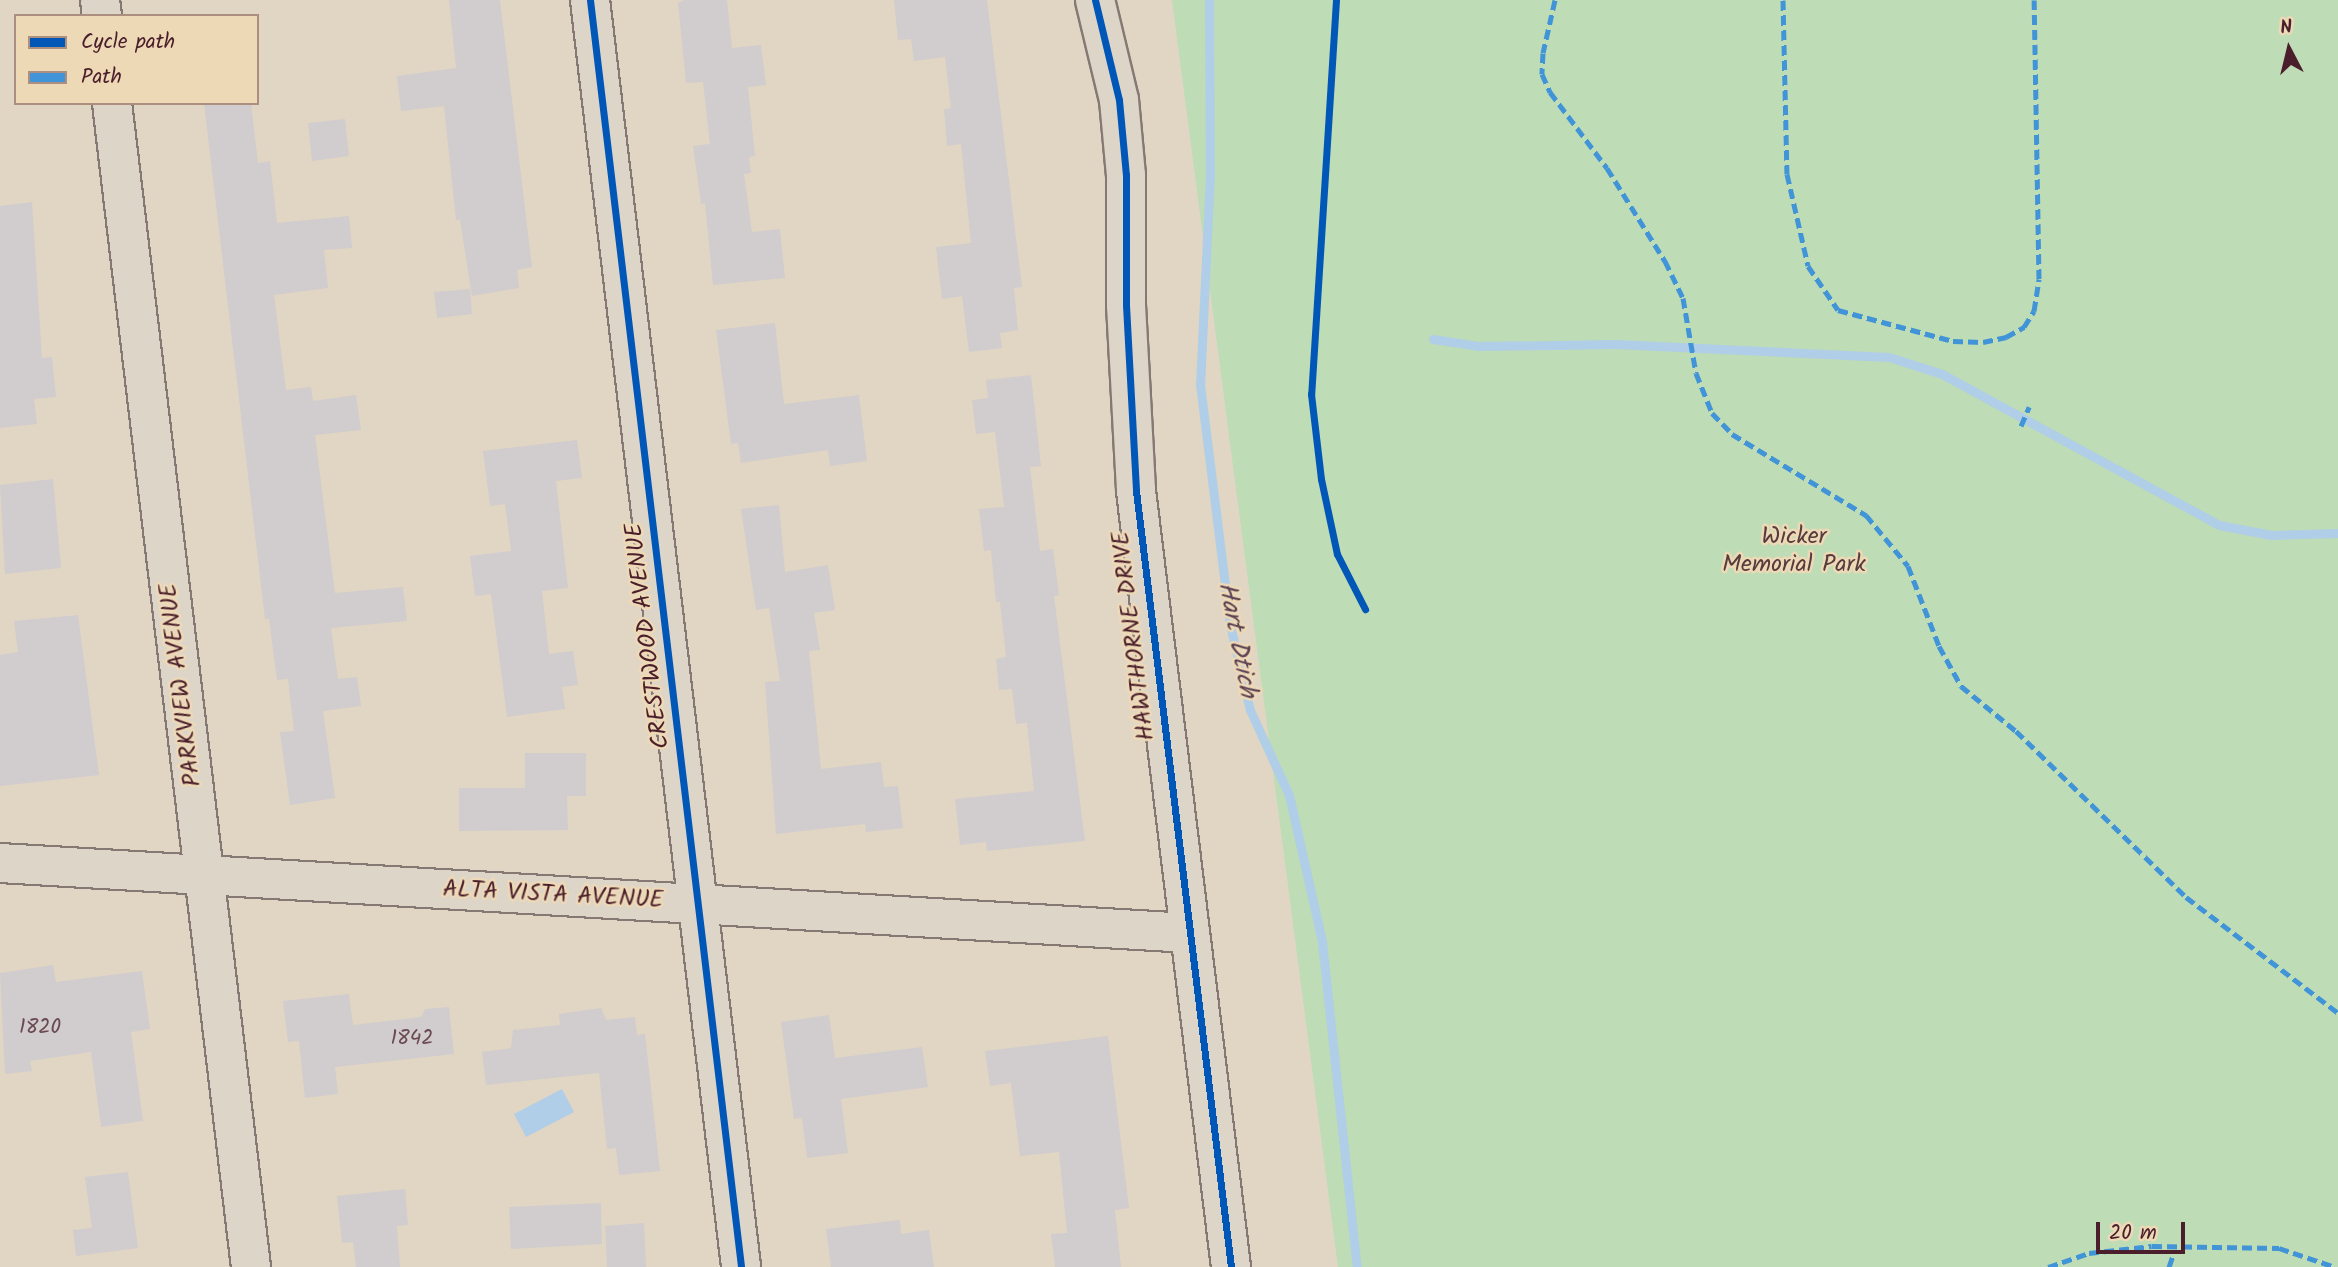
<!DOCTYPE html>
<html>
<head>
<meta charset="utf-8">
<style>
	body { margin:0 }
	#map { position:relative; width:2338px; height:1267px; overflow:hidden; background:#e1d6c4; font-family:Kalam,sans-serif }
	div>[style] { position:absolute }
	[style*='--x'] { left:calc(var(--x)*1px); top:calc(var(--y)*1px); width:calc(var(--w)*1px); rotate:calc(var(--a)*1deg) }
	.green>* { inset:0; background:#bedcb5 }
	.water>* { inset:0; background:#b0cee7 }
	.stream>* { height:9px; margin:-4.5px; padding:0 4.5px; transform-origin:4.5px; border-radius:4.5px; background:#b0cee7 }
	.building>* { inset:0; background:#d1cccd }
	.roads { filter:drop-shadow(2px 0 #867973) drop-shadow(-2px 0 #867973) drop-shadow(0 2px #867973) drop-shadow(0 -2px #867973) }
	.minor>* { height:38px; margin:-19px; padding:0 19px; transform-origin:19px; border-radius:19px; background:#ddd5c8 }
	.quiet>* { height:5px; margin-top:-2.5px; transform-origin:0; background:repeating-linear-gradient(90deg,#4194d7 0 10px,transparent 0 15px) }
	.cycleway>* { height:7px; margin:-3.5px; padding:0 3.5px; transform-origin:3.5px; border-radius:3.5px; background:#0057b8 }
	span { translate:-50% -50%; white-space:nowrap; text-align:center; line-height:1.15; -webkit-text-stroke:5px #eed9b7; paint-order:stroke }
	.number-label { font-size:21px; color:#6c4a54 }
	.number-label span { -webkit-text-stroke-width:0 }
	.park-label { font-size:24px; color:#573c3e }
	.street-label { font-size:24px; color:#4a1f2b }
	.water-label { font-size:26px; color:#5a4154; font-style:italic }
	.legend { position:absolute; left:14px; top:14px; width:245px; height:91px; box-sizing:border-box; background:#eed9b7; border:2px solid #ac8f7f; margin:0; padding:9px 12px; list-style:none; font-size:21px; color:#4a1f2b }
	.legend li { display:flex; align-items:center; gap:14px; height:35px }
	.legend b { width:35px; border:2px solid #ac8f7f }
	.north { position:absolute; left:2254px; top:14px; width:70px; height:70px; -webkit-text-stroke:5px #eed9b7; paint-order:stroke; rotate:353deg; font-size:19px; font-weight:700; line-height:28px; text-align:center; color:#4a1f2b }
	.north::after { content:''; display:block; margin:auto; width:24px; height:32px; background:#4a1f2b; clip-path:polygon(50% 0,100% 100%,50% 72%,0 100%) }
	.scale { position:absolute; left:2096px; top:1222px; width:89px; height:32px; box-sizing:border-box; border:4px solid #4a1f2b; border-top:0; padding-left:9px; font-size:21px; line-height:24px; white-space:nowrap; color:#4a1f2b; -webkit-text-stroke:5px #eed9b7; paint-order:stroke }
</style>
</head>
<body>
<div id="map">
	<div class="green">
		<div style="clip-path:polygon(1172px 0,2338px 0,2338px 1267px,1338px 1267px)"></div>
	</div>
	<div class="water">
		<div style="clip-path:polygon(562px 1089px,574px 1112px,526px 1137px,514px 1114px)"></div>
	</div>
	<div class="stream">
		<div style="--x:1209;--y:0;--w:174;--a:89.7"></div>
		<div style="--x:1210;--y:174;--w:210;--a:92.7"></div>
		<div style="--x:1200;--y:384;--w:243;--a:82.9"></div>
		<div style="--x:1230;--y:625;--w:87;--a:76.8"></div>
		<div style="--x:1250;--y:710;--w:94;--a:65.4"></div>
		<div style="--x:1289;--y:795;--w:151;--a:77.3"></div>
		<div style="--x:1322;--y:942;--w:327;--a:83.9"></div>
		<div style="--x:1433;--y:339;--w:47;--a:8.7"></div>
		<div style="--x:1479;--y:346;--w:136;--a:-0.8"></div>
		<div style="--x:1615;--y:344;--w:274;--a:2.7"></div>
		<div style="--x:1889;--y:357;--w:56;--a:17.8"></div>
		<div style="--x:1942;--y:374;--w:315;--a:28.6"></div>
		<div style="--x:2219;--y:525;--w:53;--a:10.9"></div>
		<div style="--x:2271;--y:535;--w:67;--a:-1.7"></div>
	</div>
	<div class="building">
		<div style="clip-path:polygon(449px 0,500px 0,532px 267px,517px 270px,519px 288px,472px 296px,460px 220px,456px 220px,444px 106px,401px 111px,397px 76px,456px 68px)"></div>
		<div style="clip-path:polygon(684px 0,727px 0,732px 48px,761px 45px,766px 85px,748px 87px,755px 156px,749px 157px,751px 173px,744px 174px,752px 232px,780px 229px,785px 278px,713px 285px,705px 203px,701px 204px,693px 146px,710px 144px,703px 82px,686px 83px,678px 3px)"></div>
		<div style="clip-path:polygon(894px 0,987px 0,1022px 287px,1014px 288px,1018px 330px,1000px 333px,1002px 348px,969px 352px,962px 296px,942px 299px,936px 247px,971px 243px,961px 144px,947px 146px,944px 109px,951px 108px,945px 57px,914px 61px,911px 39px,898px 40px)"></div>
		<div style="clip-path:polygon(204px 103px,251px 103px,258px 163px,270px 161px,277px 223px,349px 216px,352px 248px,324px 250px,328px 288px,274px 295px,286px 390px,311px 387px,313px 401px,356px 395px,361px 430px,315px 435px,335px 593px,403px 587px,407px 621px,331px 628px,338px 679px,357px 677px,361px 706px,323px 711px,335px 798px,290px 805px,280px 732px,294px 731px,288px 679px,277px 680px,269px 619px,265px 619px)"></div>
		<div style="clip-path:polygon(345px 119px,349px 156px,312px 161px,308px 123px)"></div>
		<div style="clip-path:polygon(32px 202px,42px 358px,52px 357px,56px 397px,34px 399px,37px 424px,0 428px,0 206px)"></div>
		<div style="clip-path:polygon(470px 289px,472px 314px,437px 318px,434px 292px)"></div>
		<div style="clip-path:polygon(775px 323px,784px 404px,859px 395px,867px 461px,830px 466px,828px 450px,741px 463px,738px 443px,731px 444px,716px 330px)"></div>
		<div style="clip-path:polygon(1031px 375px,1041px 466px,1030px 467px,1040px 551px,1053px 549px,1059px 595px,1054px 596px,1085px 841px,987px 851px,986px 842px,960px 845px,955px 799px,1034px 791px,1027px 723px,1016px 724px,1012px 689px,999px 690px,996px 659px,1006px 657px,1000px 602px,996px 602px,991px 550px,984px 551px,979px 509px,1004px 507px,995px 432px,976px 434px,972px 400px,988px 398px,986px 380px)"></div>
		<div style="clip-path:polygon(577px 440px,582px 478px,556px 481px,568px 588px,542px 591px,549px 654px,573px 651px,578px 685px,562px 687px,565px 709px,507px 717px,491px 594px,475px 596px,470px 556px,511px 551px,505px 504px,490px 506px,483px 451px)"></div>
		<div style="clip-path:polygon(53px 479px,61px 568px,5px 574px,0 485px)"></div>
		<div style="clip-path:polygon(779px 505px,785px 572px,828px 565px,835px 610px,814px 613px,820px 650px,809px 651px,821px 769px,881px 762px,884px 787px,898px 786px,903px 828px,866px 832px,865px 824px,776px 834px,765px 682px,780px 681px,769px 608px,756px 610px,741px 509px)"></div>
		<div style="clip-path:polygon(78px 615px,99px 775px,0 786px,0 655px,18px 652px,14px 621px)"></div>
		<div style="clip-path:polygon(525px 753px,586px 753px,586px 796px,567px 796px,568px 830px,459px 831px,459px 788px,525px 788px)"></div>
		<div style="clip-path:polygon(53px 965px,56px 982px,142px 971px,150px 1029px,131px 1032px,143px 1121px,101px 1127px,91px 1052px,30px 1061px,32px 1071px,5px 1074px,0 973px)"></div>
		<div style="clip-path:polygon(349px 994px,353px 1025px,421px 1017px,425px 1009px,449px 1007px,454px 1054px,335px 1067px,338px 1094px,305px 1098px,299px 1041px,288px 1042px,283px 1001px)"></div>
		<div style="clip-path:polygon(601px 1008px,606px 1020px,635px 1017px,637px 1035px,645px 1034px,660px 1171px,619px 1175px,616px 1148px,607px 1149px,599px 1073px,486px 1085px,482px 1052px,511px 1048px,513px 1030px,560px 1025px,559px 1014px)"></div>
		<div style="clip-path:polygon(829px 1015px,835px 1058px,922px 1047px,928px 1087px,841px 1099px,848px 1153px,807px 1158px,802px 1118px,794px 1119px,781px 1022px)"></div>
		<div style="clip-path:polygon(1108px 1036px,1129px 1208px,1115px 1210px,1121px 1267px,1055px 1267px,1051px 1234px,1067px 1233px,1059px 1152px,1020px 1156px,1011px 1083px,990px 1086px,985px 1051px)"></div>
		<div style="clip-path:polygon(128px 1172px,138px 1248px,76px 1256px,73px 1230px,92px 1228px,85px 1177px)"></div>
		<div style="clip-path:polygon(405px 1189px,408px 1225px,397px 1226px,400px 1267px,356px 1267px,353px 1242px,342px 1243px,337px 1196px)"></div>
		<div style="clip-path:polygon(601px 1203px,602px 1244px,511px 1249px,509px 1207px)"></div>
		<div style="clip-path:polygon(900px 1220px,901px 1234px,929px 1230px,934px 1267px,831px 1267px,826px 1229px)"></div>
		<div style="clip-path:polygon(644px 1223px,646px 1267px,607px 1267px,605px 1226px)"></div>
	</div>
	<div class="roads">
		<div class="minor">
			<div style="--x:100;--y:0;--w:16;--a:83"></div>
			<div style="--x:590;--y:0;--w:1276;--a:83.2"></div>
			<div style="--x:1095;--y:0;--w:103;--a:76.5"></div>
			<div style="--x:1119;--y:100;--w:75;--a:84.7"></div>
			<div style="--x:1126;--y:175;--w:130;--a:90"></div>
			<div style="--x:1126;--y:305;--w:186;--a:86.9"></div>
			<div style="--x:1136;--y:491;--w:782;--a:83.02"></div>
			<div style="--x:112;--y:103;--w:1172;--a:83.19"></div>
			<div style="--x:0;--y:863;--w:1192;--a:3.37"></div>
		</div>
	</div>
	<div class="quiet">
		<div style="--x:1555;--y:0;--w:54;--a:102.8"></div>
		<div style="--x:1543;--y:53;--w:21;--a:93"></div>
		<div style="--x:1542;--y:74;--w:20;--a:66"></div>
		<div style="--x:1550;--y:92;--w:95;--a:53.1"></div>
		<div style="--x:1607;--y:168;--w:110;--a:58.1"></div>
		<div style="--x:1665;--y:261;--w:41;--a:64.1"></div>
		<div style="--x:1683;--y:298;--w:76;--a:80.2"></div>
		<div style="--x:1696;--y:373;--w:43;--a:68.2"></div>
		<div style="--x:1712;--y:413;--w:29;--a:46"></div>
		<div style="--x:1732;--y:434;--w:157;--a:31.2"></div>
		<div style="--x:1866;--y:515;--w:66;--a:50.5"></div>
		<div style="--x:1908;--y:566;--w:86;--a:68.8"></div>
		<div style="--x:1939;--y:646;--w:46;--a:61.2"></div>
		<div style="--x:1961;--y:686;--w:71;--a:39.3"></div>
		<div style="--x:2016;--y:731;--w:238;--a:44.3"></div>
		<div style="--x:2186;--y:897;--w:191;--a:37.3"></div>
		<div style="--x:1783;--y:0;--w:174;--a:88.7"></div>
		<div style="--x:1787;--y:174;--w:94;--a:77.1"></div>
		<div style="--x:1808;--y:266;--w:53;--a:55.7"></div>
		<div style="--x:1838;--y:310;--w:119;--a:15.1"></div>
		<div style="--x:1953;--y:341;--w:30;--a:2"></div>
		<div style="--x:1983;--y:342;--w:24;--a:-12"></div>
		<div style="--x:2006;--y:337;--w:21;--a:-29"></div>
		<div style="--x:2024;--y:327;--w:19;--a:-58"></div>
		<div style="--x:2034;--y:311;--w:32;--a:-81"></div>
		<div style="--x:2039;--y:279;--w:279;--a:-91"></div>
		<div style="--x:2021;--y:426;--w:21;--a:-67"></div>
		<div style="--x:2048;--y:1267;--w:43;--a:-18.9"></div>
		<div style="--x:2089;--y:1253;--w:63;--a:-6.3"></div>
		<div style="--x:2152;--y:1246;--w:127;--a:0.9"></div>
		<div style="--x:2279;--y:1248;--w:59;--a:18.7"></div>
		<div style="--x:2169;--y:1267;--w:18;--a:-71"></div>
	</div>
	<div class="cycleway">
		<div style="--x:590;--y:0;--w:1276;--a:83.2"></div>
		<div style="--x:1095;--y:0;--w:103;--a:76.5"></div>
		<div style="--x:1119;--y:100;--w:75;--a:84.7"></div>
		<div style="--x:1126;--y:175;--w:130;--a:90"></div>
		<div style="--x:1126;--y:305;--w:186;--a:86.9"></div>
		<div style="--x:1136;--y:491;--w:782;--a:83.02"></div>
		<div style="--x:1336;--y:0;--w:395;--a:93.6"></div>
		<div style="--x:1311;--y:394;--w:86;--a:83.3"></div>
		<div style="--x:1321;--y:479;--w:77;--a:78"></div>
		<div style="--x:1337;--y:554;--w:62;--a:63"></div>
	</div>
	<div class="number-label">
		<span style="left:40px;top:1028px">1820</span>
		<span style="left:412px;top:1039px">1842</span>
	</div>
	<div class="park-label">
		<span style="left:1794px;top:551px">Wicker<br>Memorial Park</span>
	</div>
	<div class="street-label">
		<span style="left:648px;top:636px;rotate:-97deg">CRESTWOOD AVENUE</span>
		<span style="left:1134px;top:636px;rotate:-97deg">HAWTHORNE DRIVE</span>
		<span style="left:181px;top:685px;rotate:-97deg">PARKVIEW AVENUE</span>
		<span style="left:553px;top:895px;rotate:3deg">ALTA VISTA AVENUE</span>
	</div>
	<div class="water-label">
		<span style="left:1236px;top:640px;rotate:79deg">Hart Dtich</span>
	</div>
	<ul class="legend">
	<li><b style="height:9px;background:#0057b8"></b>Cycle path</li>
	<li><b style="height:9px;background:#4194d7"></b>Path</li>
	</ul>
	<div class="north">N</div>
	<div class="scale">20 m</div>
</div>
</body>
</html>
